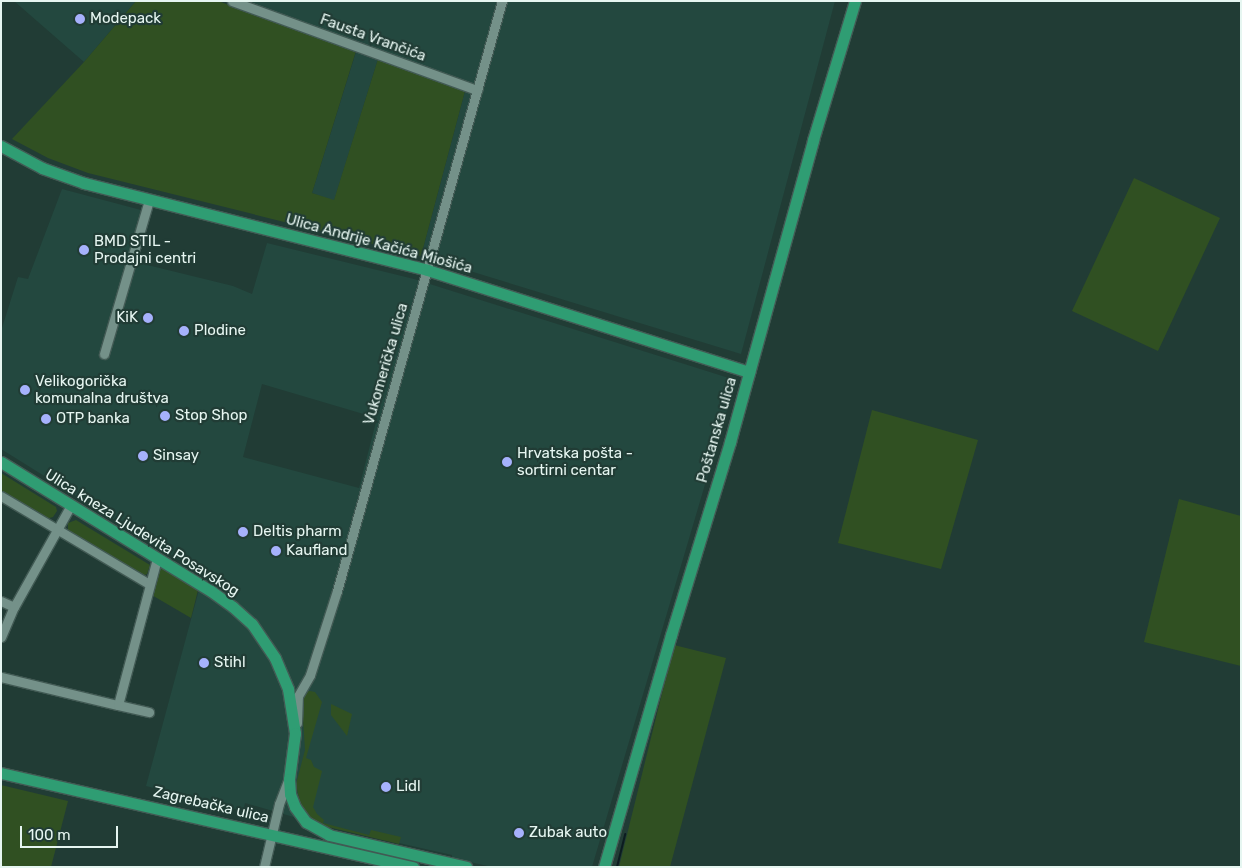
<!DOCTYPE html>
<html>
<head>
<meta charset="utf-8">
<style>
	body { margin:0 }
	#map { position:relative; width:1242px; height:868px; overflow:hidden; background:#213c35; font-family:Rubik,sans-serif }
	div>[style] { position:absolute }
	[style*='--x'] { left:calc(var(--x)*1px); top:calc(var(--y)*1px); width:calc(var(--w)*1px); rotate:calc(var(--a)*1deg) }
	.built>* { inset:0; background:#23483f }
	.green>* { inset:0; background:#305022 }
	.stream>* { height:2px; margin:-1px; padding:0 1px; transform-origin:1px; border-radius:1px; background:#0c1c20 }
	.roads { filter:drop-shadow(1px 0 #425a54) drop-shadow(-1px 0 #425a54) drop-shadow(0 1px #425a54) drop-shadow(0 -1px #425a54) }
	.minor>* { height:9px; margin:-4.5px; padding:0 4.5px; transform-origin:4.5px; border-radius:4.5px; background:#749189 }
	.major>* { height:11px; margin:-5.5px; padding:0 5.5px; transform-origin:5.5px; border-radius:5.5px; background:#2f9d73 }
	.dots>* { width:14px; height:14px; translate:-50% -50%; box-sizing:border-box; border:2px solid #213c35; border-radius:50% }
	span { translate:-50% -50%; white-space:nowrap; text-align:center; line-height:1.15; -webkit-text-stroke:4.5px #213c35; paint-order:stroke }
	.poi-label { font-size:15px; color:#e6f6f1 }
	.left { translate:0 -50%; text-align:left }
	.right { translate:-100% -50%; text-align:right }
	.street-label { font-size:15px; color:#e6f6f1 }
	.frame { position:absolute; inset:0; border:2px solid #e6f6f1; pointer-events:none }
	.scale { position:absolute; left:20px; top:826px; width:98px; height:22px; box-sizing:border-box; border:2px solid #e6f6f1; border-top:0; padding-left:6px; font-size:15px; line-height:18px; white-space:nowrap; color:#e6f6f1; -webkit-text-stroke:4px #213c35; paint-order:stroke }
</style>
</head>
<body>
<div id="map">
	<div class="built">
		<div style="clip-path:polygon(14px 1px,136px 1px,84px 62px)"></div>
		<div style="clip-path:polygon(253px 1px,835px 1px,741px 354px,421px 256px,465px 91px,378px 59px,334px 201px,312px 193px,356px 52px,249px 13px)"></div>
		<div style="clip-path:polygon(evenodd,62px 189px,141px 210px,127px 260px,233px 286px,252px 294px,267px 243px,414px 279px,732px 379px,735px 383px,592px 867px,492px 867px,452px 858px,452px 855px,328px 827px,245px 803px,243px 811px,146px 786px,203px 575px,1px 449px,1px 331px,18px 277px,28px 279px,62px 189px,262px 384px,377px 418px,359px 488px,243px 457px,262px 384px)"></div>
	</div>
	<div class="green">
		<div style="clip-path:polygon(136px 1px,218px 1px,356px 51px,312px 193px,334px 200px,378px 59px,465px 91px,421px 256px,88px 173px,48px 158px,12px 139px,84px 62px)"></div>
		<div style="clip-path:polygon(1134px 178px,1220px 218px,1158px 351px,1072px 311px)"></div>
		<div style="clip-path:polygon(872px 410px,978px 440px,941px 569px,838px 543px)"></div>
		<div style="clip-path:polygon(1px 473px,56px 507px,57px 511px,53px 517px,46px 519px,1px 492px)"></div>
		<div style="clip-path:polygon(1179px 499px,1241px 516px,1241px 666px,1144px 642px)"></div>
		<div style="clip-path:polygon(76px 520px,150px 565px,147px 574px,142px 576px,68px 531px,68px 523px)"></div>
		<div style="clip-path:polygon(159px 566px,198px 590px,191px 618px,150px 594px)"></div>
		<div style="clip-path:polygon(674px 645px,726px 658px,670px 867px,619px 867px)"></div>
		<div style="clip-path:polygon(310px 691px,315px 692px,322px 702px,306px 758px,311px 760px,314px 767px,322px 771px,313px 807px,317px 814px,324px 820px,323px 823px,369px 835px,371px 830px,401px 837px,399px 844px,328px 827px,309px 817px,300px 804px,296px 784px,305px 750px,302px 703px,306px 692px)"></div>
		<div style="clip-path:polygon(331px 704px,352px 714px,347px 736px,331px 715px)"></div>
		<div style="clip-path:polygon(1px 785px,68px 801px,51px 867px,1px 867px)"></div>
	</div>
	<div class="stream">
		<div style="--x:617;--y:867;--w:34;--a:-76"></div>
	</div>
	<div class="roads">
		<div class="minor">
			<div style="--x:232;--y:1;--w:261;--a:20"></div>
			<div style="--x:104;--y:354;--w:160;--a:-73.7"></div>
			<div style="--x:1;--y:496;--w:172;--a:30.7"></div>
			<div style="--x:1;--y:601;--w:14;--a:25"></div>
			<div style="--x:1;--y:637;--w:33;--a:-67"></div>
			<div style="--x:14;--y:607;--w:117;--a:-60.8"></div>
			<div style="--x:1;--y:677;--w:120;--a:13.5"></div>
			<div style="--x:118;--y:705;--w:152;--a:-75.1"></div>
			<div style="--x:118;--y:705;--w:32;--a:13"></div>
			<div style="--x:297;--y:723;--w:27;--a:-88"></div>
			<div style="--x:298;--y:696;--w:24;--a:-60"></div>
			<div style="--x:310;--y:675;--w:88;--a:-72.2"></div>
			<div style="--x:337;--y:591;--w:613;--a:-74.38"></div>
			<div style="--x:264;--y:867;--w:65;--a:-76.6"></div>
			<div style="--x:279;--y:804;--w:25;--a:-69"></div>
		</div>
		<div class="major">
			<div style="--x:1;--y:146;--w:47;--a:28.2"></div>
			<div style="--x:42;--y:168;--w:45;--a:19.7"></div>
			<div style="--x:84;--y:183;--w:354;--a:14.2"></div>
			<div style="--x:427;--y:270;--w:338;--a:17.6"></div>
			<div style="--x:1;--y:462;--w:246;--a:31.6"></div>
			<div style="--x:211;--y:591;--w:27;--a:36"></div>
			<div style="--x:233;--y:607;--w:25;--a:42"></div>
			<div style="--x:252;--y:624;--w:41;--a:55.9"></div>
			<div style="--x:275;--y:658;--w:34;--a:67"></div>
			<div style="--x:288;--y:689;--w:45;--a:81"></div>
			<div style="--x:295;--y:733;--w:46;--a:97.4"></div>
			<div style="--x:289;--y:779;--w:15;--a:86"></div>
			<div style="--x:290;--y:794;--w:14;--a:69"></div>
			<div style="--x:295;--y:807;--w:19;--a:54"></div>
			<div style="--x:306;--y:822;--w:26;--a:29"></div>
			<div style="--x:329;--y:835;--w:141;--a:13.1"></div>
			<div style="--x:1;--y:773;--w:423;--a:12.9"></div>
			<div style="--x:604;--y:867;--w:241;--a:-73.9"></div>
			<div style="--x:671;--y:635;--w:202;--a:-73"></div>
			<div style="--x:730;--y:442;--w:313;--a:-74.6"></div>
			<div style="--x:813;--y:140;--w:145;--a:-73.2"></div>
		</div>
	</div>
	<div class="dots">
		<div style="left:80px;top:19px;background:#a6b1fc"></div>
		<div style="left:84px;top:250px;background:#a6b1fc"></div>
		<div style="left:148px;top:318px;background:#a6b1fc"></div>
		<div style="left:184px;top:331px;background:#a6b1fc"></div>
		<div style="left:25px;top:390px;background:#a6b1fc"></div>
		<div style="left:165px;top:416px;background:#a6b1fc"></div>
		<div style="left:46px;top:419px;background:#a6b1fc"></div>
		<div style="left:143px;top:456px;background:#a6b1fc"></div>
		<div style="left:507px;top:462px;background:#a6b1fc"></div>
		<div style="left:243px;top:532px;background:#a6b1fc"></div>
		<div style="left:276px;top:551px;background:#a6b1fc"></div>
		<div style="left:204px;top:663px;background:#a6b1fc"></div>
		<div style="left:386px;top:787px;background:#a6b1fc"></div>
		<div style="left:519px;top:833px;background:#a6b1fc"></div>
	</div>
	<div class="poi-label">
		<span class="left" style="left:90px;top:19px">Modepack</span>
		<span class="left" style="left:94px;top:250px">BMD STIL -<br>Prodajni centri</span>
		<span class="right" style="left:138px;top:318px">KiK</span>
		<span class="left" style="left:194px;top:331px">Plodine</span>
		<span class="left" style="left:35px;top:390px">Velikogorička<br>komunalna društva</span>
		<span class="left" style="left:175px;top:416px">Stop Shop</span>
		<span class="left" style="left:56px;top:419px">OTP banka</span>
		<span class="left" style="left:517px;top:462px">Hrvatska pošta -<br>sortirni centar</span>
		<span class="left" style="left:153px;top:456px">Sinsay</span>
		<span class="left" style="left:253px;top:532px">Deltis pharm</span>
		<span class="left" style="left:286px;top:551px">Kaufland</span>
		<span class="left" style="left:214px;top:663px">Stihl</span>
		<span class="left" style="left:396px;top:787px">Lidl</span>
		<span class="left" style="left:529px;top:833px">Zubak auto</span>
	</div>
	<div class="street-label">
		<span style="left:373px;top:38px;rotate:20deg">Fausta Vrančića</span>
		<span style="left:379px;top:244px;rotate:15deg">Ulica Andrije Kačića Miošića</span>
		<span style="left:386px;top:364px;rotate:-74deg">Vukomerička ulica</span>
		<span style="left:717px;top:430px;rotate:-74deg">Poštanska ulica</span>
		<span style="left:142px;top:533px;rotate:32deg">Ulica kneza Ljudevita Posavskog</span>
		<span style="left:211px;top:805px;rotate:13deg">Zagrebačka ulica</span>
	</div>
	<div class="frame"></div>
	<div class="scale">100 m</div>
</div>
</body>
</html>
